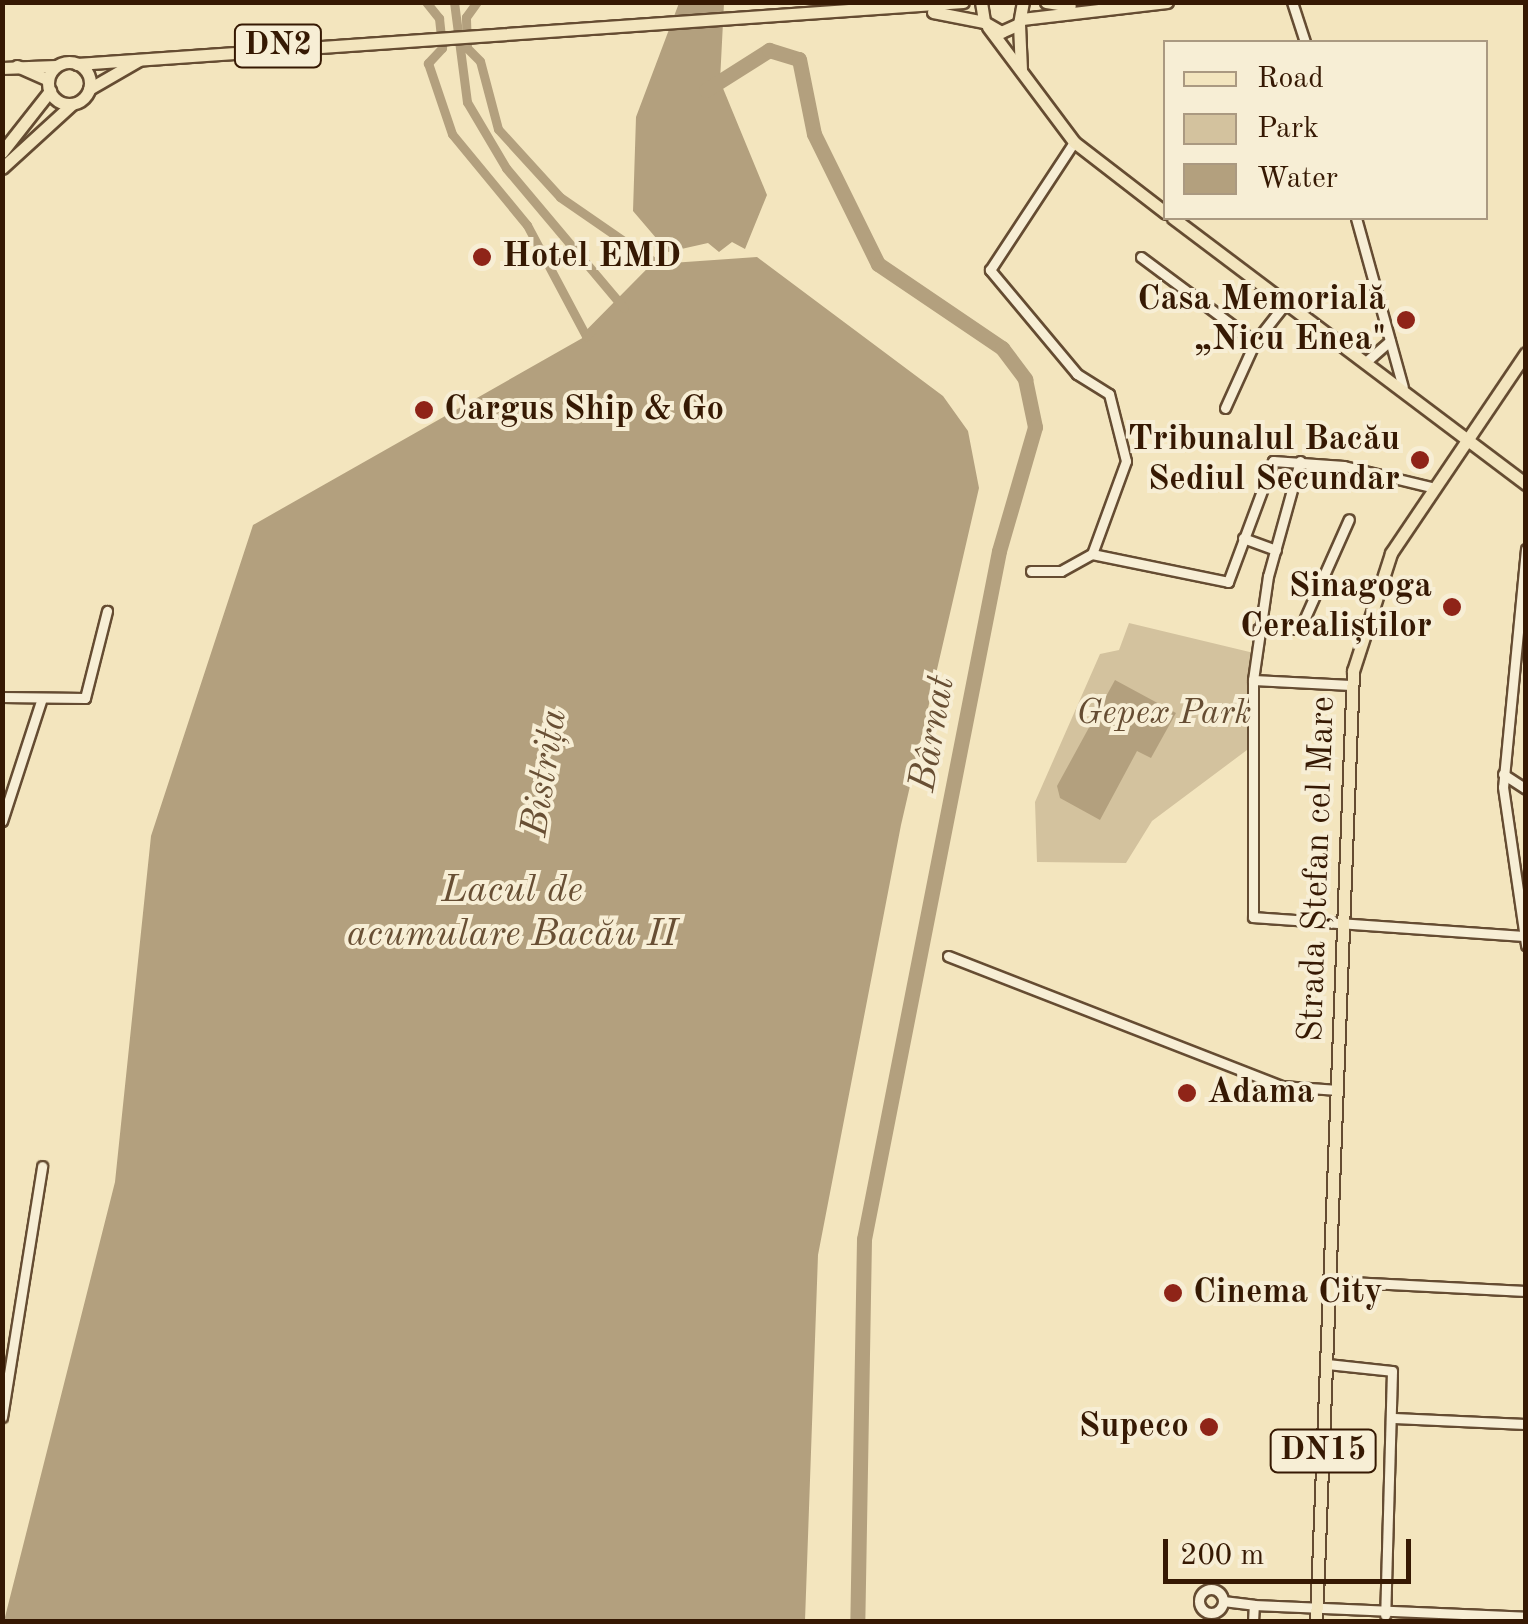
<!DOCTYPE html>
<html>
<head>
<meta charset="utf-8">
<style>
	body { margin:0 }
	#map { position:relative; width:1528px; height:1624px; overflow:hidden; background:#f3e5be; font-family:"Old Standard TT",serif }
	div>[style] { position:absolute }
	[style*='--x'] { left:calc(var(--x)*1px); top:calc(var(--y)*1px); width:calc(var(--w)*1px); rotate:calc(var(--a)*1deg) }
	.green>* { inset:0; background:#d3c29e }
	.water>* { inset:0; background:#b3a07e }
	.canal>* { height:9px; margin:-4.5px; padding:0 4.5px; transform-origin:4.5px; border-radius:4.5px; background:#b3a07e }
	.river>* { height:15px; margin:-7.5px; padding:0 7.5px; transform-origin:7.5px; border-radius:7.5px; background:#b3a07e }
	.roads { filter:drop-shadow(2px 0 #654c32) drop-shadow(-2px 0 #654c32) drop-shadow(0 2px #654c32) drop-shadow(0 -2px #654c32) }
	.minor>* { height:9px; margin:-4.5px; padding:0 4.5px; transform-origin:4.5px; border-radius:4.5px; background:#f7eed5 }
	.minor>.ring { margin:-4.5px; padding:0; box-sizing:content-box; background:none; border:9px solid #f7eed5; border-radius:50% }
	.major>* { height:11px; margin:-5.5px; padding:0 5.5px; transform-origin:5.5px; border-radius:5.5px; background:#f3e5be }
	.major>.ring { margin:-5.5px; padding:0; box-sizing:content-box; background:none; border:11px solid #f3e5be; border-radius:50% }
	.dots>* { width:28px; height:28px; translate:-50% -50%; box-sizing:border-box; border:5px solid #f7eed5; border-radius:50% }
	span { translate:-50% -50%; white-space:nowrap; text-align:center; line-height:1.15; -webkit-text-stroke:8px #f7eed5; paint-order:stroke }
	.shield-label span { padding:2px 8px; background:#f7eed5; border:2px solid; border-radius:8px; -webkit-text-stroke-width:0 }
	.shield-label { font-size:32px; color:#361903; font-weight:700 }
	.poi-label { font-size:35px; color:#361903; font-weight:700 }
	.left { translate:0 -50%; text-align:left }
	.right { translate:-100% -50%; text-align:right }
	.park-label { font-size:35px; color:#654c32; font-style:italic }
	.street-label { font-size:35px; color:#361903 }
	.water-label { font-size:38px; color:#684f34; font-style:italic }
	.frame { position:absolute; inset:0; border:5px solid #361903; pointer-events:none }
	.legend { position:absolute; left:1163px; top:40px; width:325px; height:180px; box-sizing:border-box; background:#f7eed5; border:2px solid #aa9981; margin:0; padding:12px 18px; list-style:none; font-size:30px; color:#361903 }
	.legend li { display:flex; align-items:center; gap:20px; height:50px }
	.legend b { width:50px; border:2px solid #aa9981 }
	.scale { position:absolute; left:1163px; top:1539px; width:248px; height:45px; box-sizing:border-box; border:5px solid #361903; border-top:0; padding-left:12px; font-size:30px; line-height:35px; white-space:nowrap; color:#361903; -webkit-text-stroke:8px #f7eed5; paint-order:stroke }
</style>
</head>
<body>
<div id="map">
	<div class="green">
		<div style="clip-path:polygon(1129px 623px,1258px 654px,1251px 747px,1152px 821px,1126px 863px,1037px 862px,1035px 802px,1100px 654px,1119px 650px)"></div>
	</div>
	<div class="water">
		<div style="clip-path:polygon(679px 3px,724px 3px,720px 81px,767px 195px,745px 249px,732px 242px,719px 252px,708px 243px,668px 252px,633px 211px,636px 117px)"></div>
		<div style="clip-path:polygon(757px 257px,943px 396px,968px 431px,979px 488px,901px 825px,818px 1255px,805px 1621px,4px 1621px,115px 1182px,151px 836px,253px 525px,586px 336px,657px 264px)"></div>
		<div style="clip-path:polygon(1115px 680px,1176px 713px,1151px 758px,1137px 751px,1100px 820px,1060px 798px,1057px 786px)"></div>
	</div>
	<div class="canal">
		<div style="--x:426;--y:2;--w:21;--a:51"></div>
		<div style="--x:439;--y:18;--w:30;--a:84"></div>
		<div style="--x:442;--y:48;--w:21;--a:133"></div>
		<div style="--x:428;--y:63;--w:75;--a:71.3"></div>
		<div style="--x:452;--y:134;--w:118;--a:50.5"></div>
		<div style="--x:527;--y:225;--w:126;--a:62"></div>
		<div style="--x:586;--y:336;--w:101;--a:-45.4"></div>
		<div style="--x:657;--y:264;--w:118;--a:-145.4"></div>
		<div style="--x:560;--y:197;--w:92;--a:-132.4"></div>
		<div style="--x:498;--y:129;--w:70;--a:-104.8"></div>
		<div style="--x:480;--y:61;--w:18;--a:-135"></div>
		<div style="--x:467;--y:48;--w:31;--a:-92"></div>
		<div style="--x:466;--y:17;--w:19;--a:-54"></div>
		<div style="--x:454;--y:2;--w:101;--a:82.6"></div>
		<div style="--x:467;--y:102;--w:77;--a:59.4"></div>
		<div style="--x:506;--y:168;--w:183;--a:49.9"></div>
	</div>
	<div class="river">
		<div style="--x:706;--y:90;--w:75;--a:-32.4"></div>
		<div style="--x:769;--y:50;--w:31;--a:17"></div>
		<div style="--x:799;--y:59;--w:76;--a:78.7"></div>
		<div style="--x:814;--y:134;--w:145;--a:63.8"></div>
		<div style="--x:878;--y:264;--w:150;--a:34.1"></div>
		<div style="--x:1002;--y:348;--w:39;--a:53"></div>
		<div style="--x:1025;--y:379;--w:49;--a:78.2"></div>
		<div style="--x:1035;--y:427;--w:129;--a:106.2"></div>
		<div style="--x:999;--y:551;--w:701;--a:101.1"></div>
		<div style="--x:864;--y:1239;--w:383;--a:91"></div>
	</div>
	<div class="roads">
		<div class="minor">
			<div style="--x:1292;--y:2;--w:42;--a:72"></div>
			<div style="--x:1356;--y:218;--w:175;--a:74.5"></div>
			<div style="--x:1141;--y:257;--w:142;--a:36.7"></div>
			<div style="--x:1255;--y:342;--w:53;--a:-51.8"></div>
			<div style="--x:1368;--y:360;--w:29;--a:-41"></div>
			<div style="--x:1225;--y:408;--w:72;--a:-65.6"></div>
			<div style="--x:1300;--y:461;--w:119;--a:105.5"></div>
			<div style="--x:1268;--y:576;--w:105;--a:98.2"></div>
			<div style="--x:1253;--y:680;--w:237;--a:90"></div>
			<div style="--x:1253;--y:917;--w:274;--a:4"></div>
			<div style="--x:1243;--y:538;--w:35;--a:20"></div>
			<div style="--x:1526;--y:549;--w:239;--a:95.5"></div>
			<div style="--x:1503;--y:787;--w:160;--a:81.7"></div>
			<div style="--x:1092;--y:554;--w:139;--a:11.6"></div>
			<div style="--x:1228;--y:582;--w:129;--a:-69.6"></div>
			<div style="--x:1273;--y:461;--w:71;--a:4"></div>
			<div style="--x:1344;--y:466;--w:89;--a:13.6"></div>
			<div style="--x:1031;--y:571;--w:30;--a:0"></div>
			<div style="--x:1061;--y:571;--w:35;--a:-29"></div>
			<div style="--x:1092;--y:554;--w:99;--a:-69.9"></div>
			<div style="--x:1126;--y:461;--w:69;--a:-104.2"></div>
			<div style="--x:1109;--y:394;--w:38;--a:-148"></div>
			<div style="--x:1077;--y:374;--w:136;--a:-129.9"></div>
			<div style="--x:990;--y:270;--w:153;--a:-56.7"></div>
			<div style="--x:1258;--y:629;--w:42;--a:0"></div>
			<div style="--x:1300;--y:629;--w:120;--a:-66"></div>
			<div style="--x:1253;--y:680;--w:98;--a:2.9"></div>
			<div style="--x:2;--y:697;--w:83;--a:0.7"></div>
			<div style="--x:85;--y:698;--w:90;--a:-75.8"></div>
			<div style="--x:1503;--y:774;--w:27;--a:33"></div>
			<div style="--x:2;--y:821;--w:129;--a:-72"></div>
			<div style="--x:948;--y:956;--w:357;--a:21.3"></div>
			<div style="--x:1281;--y:1086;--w:57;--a:4"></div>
			<div style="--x:1330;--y:1281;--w:196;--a:2.9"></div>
			<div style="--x:1327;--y:1364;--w:65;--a:6.1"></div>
			<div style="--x:1392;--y:1371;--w:244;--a:91.6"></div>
			<div style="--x:2;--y:1417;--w:254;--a:-80.9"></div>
			<div style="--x:1393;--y:1418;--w:133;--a:2.6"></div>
			<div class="ring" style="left:1199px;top:1589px;width:15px;height:15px"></div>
			<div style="--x:1223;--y:1601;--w:31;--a:7"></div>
			<div style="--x:1253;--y:1622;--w:17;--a:-87"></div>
			<div style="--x:1254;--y:1605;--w:272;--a:2.5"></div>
		</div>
		<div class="major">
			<div style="--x:981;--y:2;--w:20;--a:81"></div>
			<div style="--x:984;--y:22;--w:20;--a:30"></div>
			<div style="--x:1001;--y:32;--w:20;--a:-24"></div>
			<div style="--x:1019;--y:24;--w:22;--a:-80"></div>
			<div style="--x:1046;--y:2;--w:24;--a:9"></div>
			<div style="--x:933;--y:12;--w:52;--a:11.1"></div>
			<div style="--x:1022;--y:19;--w:146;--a:-6.7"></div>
			<div style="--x:1019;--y:24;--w:46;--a:87.5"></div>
			<div style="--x:988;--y:27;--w:144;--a:53.2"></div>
			<div style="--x:1074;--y:142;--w:116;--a:37.7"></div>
			<div class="ring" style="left:48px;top:62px;width:31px;height:31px"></div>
			<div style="--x:77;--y:64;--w:888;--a:-4"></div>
			<div style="--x:17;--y:66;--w:34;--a:24"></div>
			<div style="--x:2;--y:68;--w:54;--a:-2.1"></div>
			<div style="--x:89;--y:89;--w:58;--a:-30.1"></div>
			<div style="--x:2;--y:152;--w:78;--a:-51.8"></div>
			<div style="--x:2;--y:168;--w:95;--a:-42.4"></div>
			<div style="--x:1173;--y:218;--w:442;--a:37"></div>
			<div style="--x:1316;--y:1622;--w:952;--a:-87.77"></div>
			<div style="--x:1353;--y:671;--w:124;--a:-72.1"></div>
			<div style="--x:1391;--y:553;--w:241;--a:-56"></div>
		</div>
	</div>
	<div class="dots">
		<div style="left:482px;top:257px;background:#8f2418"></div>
		<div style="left:1406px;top:320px;background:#8f2418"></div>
		<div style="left:424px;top:410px;background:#8f2418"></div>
		<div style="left:1420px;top:460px;background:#8f2418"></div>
		<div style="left:1452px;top:607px;background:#8f2418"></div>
		<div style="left:1187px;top:1093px;background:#8f2418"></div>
		<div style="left:1173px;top:1293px;background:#8f2418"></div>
		<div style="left:1209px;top:1427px;background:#8f2418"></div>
	</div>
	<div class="shield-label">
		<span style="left:278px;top:46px">DN2</span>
		<span style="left:1323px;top:1451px">DN15</span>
	</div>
	<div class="poi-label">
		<span class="left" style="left:502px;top:257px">Hotel EMD</span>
		<span class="right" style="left:1386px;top:320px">Casa Memorială<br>„Nicu Enea"</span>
		<span class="left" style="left:444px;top:410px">Cargus Ship &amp; Go</span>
		<span class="right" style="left:1400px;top:460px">Tribunalul Bacău<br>Sediul Secundar</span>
		<span class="right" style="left:1432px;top:607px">Sinagoga<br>Cerealiștilor</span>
		<span class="left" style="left:1207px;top:1093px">Adama</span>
		<span class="left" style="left:1193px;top:1293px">Cinema City</span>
		<span class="right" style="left:1189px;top:1427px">Supeco</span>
	</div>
	<div class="park-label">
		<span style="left:1164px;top:714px">Gepex Park</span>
	</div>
	<div class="street-label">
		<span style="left:1318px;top:869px;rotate:-88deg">Strada Ștefan cel Mare</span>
	</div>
	<div class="water-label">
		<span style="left:934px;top:734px;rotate:-80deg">Bârnat</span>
		<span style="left:546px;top:773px;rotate:-81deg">Bistrița</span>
		<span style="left:512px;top:914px">Lacul de<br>acumulare Bacău II</span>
	</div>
	<div class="frame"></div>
	<ul class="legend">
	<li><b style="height:12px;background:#f3e5be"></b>Road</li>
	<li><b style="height:28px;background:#d3c29e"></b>Park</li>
	<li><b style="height:28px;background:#b3a07e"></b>Water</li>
	</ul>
	<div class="scale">200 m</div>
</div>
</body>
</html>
